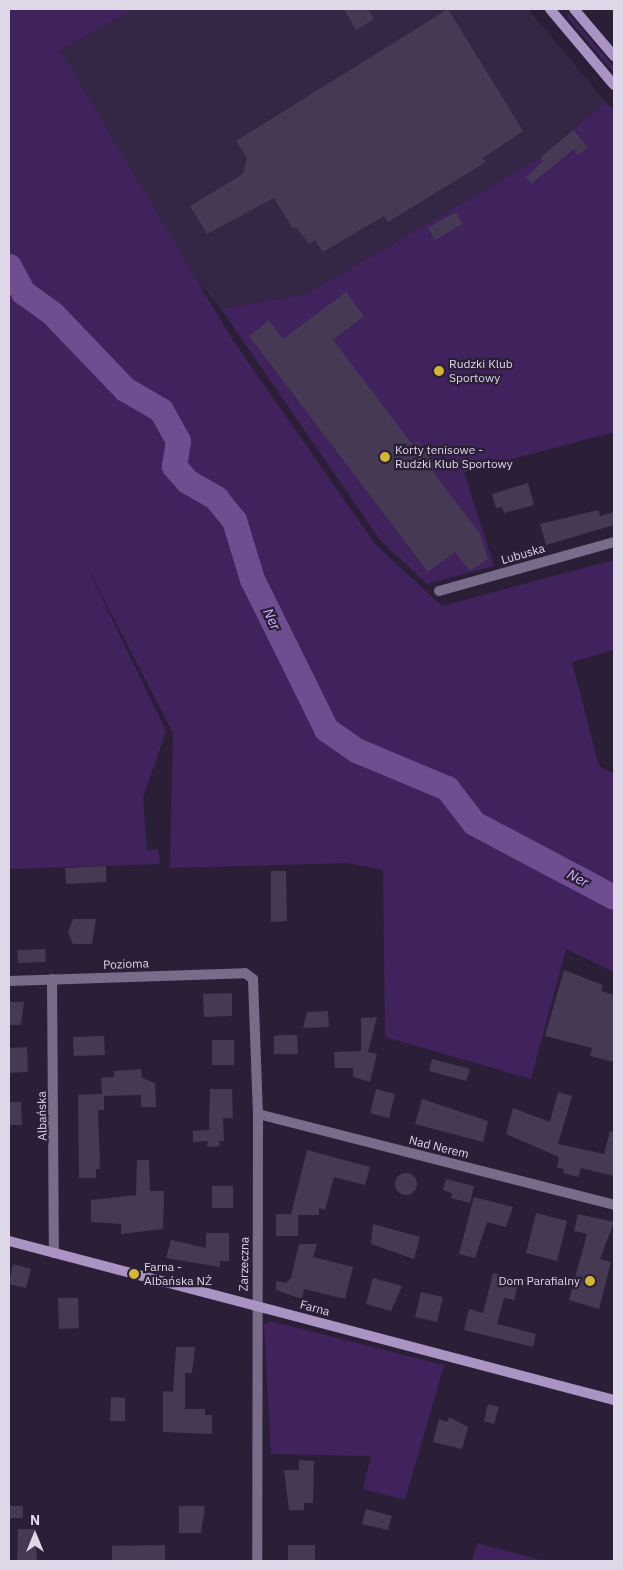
<!DOCTYPE html>
<html>
<head>
<meta charset="utf-8">
<style>
	body { margin:0 }
	#map { position:relative; width:623px; height:1570px; overflow:hidden; background:#2b1f38; font-family:"IBM Plex Sans",sans-serif }
	div>[style] { position:absolute }
	[style*='--x'] { left:calc(var(--x)*1px); top:calc(var(--y)*1px); width:calc(var(--w)*1px); rotate:calc(var(--a)*1deg) }
	.built>* { inset:0; background:#352646 }
	.green>* { inset:0; background:#40225d }
	.river>* { height:25px; margin:-12.5px; padding:0 12.5px; transform-origin:12.5px; border-radius:12.5px; background:#6e4e90 }
	.building>* { inset:0; background:#453954 }
	.round { border-radius:50% }
	.street>* { height:10px; margin:-5px; padding:0 5px; transform-origin:5px; border-radius:5px; background:#796c8a }
	.secondary>* { height:10px; margin:-5px; padding:0 5px; transform-origin:5px; border-radius:5px; background:#aa94c4 }
	.dots>* { width:14px; height:14px; translate:-50% -50%; box-sizing:border-box; border:2px solid #2b1f38; border-radius:50% }
	span { translate:-50% -50%; white-space:nowrap; text-align:center; line-height:1.15; -webkit-text-stroke:4.5px #2b1f38; paint-order:stroke }
	.poi-label { font-size:12px; color:#ded7e8 }
	.left { translate:0 -50%; text-align:left }
	.right { translate:-100% -50%; text-align:right }
	.street-label { font-size:12px; color:#ded7e8 }
	.water-label { font-size:14px; color:#d5b2fe; font-style:italic }
	.frame { position:absolute; inset:0; border:10px solid #ded7e8; pointer-events:none }
	.north { position:absolute; left:10px; top:1510px; width:50px; height:50px; -webkit-text-stroke:4px #2b1f38; paint-order:stroke; rotate:0deg; font-size:14px; font-weight:700; line-height:20px; text-align:center; color:#ded7e8 }
	.north::after { content:''; display:block; margin:auto; width:18px; height:22px; background:#ded7e8; clip-path:polygon(50% 0,100% 100%,50% 72%,0 100%) }
</style>
</head>
<body>
<div id="map">
	<div class="built">
		<div style="clip-path:polygon(133px 9px,528px 9px,606px 102px,541px 157px,307px 294px,221px 309px,182px 262px,59px 49px)"></div>
	</div>
	<div class="green">
		<div style="clip-path:polygon(9px 9px,133px 9px,60px 50px,230px 336px,375px 544px,442px 606px,614px 560px,614px 650px,572px 662px,599px 766px,614px 774px,614px 972px,566px 949px,531px 1079px,385px 1037px,383px 870px,348px 863px,170px 868px,173px 733px,84px 561px,166px 731px,143px 798px,147px 850px,158px 849px,160px 864px,9px 869px)"></div>
		<div style="clip-path:polygon(569px 14px,614px 67px,614px 73px,567px 17px)"></div>
		<div style="clip-path:polygon(606px 102px,614px 111px,614px 432px,464px 472px,494px 566px,427px 584px,380px 540px,221px 309px,307px 294px,541px 157px)"></div>
		<div style="clip-path:polygon(270px 1321px,444px 1365px,405px 1500px,363px 1489px,371px 1456px,271px 1454px,264px 1325px)"></div>
		<div style="clip-path:polygon(477px 1543px,544px 1561px,472px 1561px)"></div>
	</div>
	<div class="river">
		<div style="--x:9;--y:266;--w:30;--a:62"></div>
		<div style="--x:23;--y:292;--w:37;--a:36"></div>
		<div style="--x:53;--y:314;--w:104;--a:46.2"></div>
		<div style="--x:125;--y:389;--w:42;--a:30.3"></div>
		<div style="--x:161;--y:410;--w:35;--a:61"></div>
		<div style="--x:178;--y:441;--w:25;--a:99"></div>
		<div style="--x:174;--y:466;--w:20;--a:49"></div>
		<div style="--x:187;--y:481;--w:34;--a:30"></div>
		<div style="--x:216;--y:498;--w:28;--a:51"></div>
		<div style="--x:234;--y:520;--w:62;--a:73"></div>
		<div style="--x:252;--y:579;--w:167;--a:63.7"></div>
		<div style="--x:326;--y:729;--w:37;--a:35"></div>
		<div style="--x:356;--y:750;--w:99;--a:22.7"></div>
		<div style="--x:447;--y:788;--w:44;--a:52.4"></div>
		<div style="--x:474;--y:823;--w:158;--a:27.9"></div>
	</div>
	<div class="building">
		<div style="clip-path:polygon(344px 9px,368px 9px,374px 19px,356px 30px)"></div>
		<div style="clip-path:polygon(448px 9px,523px 131px,483px 158px,486px 162px,388px 222px,384px 216px,323px 252px,315px 240px,309px 244px,296px 227px,293px 229px,274px 198px,207px 234px,190px 206px,243px 174px,247px 158px,236px 141px)"></div>
		<div style="clip-path:polygon(573px 130px,588px 147px,578px 155px,574px 149px,531px 184px,526px 177px,543px 161px,541px 157px)"></div>
		<div style="clip-path:polygon(456px 212px,463px 224px,435px 240px,428px 228px)"></div>
		<div style="clip-path:polygon(346px 292px,364px 316px,333px 340px,413px 445px,418px 441px,438px 468px,433px 472px,479px 532px,488px 559px,470px 571px,455px 552px,428px 572px,249px 336px,269px 320px,283px 339px)"></div>
		<div style="clip-path:polygon(528px 483px,534px 505px,504px 513px,502px 507px,496px 508px,492px 494px)"></div>
		<div style="clip-path:polygon(598px 510px,600px 516px,614px 512px,614px 525px,546px 545px,540px 524px)"></div>
		<div style="clip-path:polygon(106px 866px,106px 882px,66px 884px,65px 868px)"></div>
		<div style="clip-path:polygon(271px 871px,286px 871px,287px 921px,271px 922px)"></div>
		<div style="clip-path:polygon(73px 919px,96px 919px,92px 944px,73px 944px,68px 932px)"></div>
		<div style="clip-path:polygon(45px 949px,46px 962px,18px 963px,17px 950px)"></div>
		<div style="clip-path:polygon(564px 970px,603px 985px,601px 991px,614px 995px,614px 1062px,590px 1056px,592px 1048px,545px 1036px)"></div>
		<div style="clip-path:polygon(232px 993px,232px 1016px,204px 1017px,203px 994px)"></div>
		<div style="clip-path:polygon(9px 1002px,24px 1002px,21px 1025px,9px 1025px)"></div>
		<div style="clip-path:polygon(328px 1011px,329px 1027px,303px 1028px,307px 1012px)"></div>
		<div style="clip-path:polygon(377px 1017px,368px 1052px,377px 1054px,370px 1082px,353px 1077px,353px 1068px,335px 1068px,334px 1052px,361px 1051px,361px 1018px)"></div>
		<div style="clip-path:polygon(285px 1035px,297px 1035px,298px 1054px,274px 1054px,274px 1036px)"></div>
		<div style="clip-path:polygon(104px 1036px,105px 1055px,74px 1056px,73px 1037px)"></div>
		<div style="clip-path:polygon(212px 1040px,234px 1040px,234px 1065px,212px 1065px)"></div>
		<div style="clip-path:polygon(27px 1047px,28px 1072px,9px 1073px,9px 1048px)"></div>
		<div style="clip-path:polygon(432px 1059px,470px 1069px,466px 1081px,429px 1071px)"></div>
		<div style="clip-path:polygon(141px 1069px,142px 1078px,155px 1083px,156px 1107px,141px 1107px,141px 1095px,104px 1096px,104px 1110px,98px 1110px,100px 1169px,96px 1169px,96px 1178px,79px 1178px,78px 1095px,102px 1094px,101px 1078px,114px 1077px,114px 1071px)"></div>
		<div style="clip-path:polygon(210px 1089px,232px 1089px,233px 1118px,223px 1118px,224px 1141px,219px 1141px,220px 1146px,207px 1147px,208px 1141px,193px 1142px,193px 1131px,209px 1130px)"></div>
		<div style="clip-path:polygon(376px 1089px,395px 1094px,389px 1118px,370px 1113px)"></div>
		<div style="clip-path:polygon(558px 1092px,572px 1096px,558px 1144px,604px 1154px,610px 1131px,614px 1132px,614px 1176px,581px 1168px,578px 1177px,563px 1173px,564px 1169px,557px 1168px,559px 1157px,506px 1134px,513px 1108px,550px 1122px)"></div>
		<div style="clip-path:polygon(422px 1099px,488px 1121px,483px 1142px,415px 1124px)"></div>
		<div style="clip-path:polygon(9px 1102px,21px 1102px,22px 1125px,9px 1125px)"></div>
		<div style="clip-path:polygon(307px 1150px,370px 1167px,365px 1185px,334px 1177px,325px 1210px,319px 1208px,319px 1215px,298px 1215px,298px 1236px,276px 1236px,276px 1214px,291px 1214px)"></div>
		<div style="clip-path:polygon(137px 1160px,149px 1160px,150px 1191px,164px 1191px,163px 1229px,121px 1234px,121px 1224px,91px 1222px,91px 1200px,136px 1195px)"></div>
		<div class="round" style="left:395px;top:1173px;width:22px;height:22px"></div>
		<div style="clip-path:polygon(446px 1179px,474px 1186px,470px 1203px,451px 1198px,452px 1193px,443px 1190px)"></div>
		<div style="clip-path:polygon(212px 1186px,233px 1186px,233px 1208px,212px 1208px)"></div>
		<div style="clip-path:polygon(474px 1197px,513px 1207px,506px 1227px,487px 1222px,475px 1258px,459px 1254px)"></div>
		<div style="clip-path:polygon(536px 1213px,567px 1221px,557px 1261px,526px 1253px)"></div>
		<div style="clip-path:polygon(578px 1214px,614px 1222px,600px 1259px,611px 1262px,599px 1309px,569px 1300px,587px 1234px,574px 1231px)"></div>
		<div style="clip-path:polygon(373px 1224px,420px 1237px,414px 1259px,371px 1244px)"></div>
		<div style="clip-path:polygon(206px 1233px,229px 1233px,229px 1261px,220px 1261px,220px 1267px,166px 1258px,171px 1240px,206px 1248px)"></div>
		<div style="clip-path:polygon(299px 1244px,317px 1244px,313px 1257px,353px 1267px,345px 1299px,304px 1289px,302px 1299px,276px 1290px,276px 1281px,286px 1283px,291px 1278px)"></div>
		<div style="clip-path:polygon(13px 1264px,31px 1269px,26px 1288px,9px 1284px)"></div>
		<div style="clip-path:polygon(493px 1273px,519px 1280px,514px 1300px,504px 1298px,497px 1324px,536px 1334px,533px 1347px,464px 1330px,469px 1309px,483px 1313px)"></div>
		<div style="clip-path:polygon(373px 1278px,402px 1286px,391px 1311px,366px 1304px)"></div>
		<div style="clip-path:polygon(421px 1292px,443px 1297px,437px 1322px,415px 1317px)"></div>
		<div style="clip-path:polygon(58px 1298px,78px 1298px,79px 1328px,59px 1329px)"></div>
		<div style="clip-path:polygon(176px 1347px,195px 1347px,192px 1373px,185px 1373px,185px 1409px,205px 1409px,205px 1415px,212px 1415px,212px 1434px,163px 1432px,163px 1391px,173px 1392px)"></div>
		<div style="clip-path:polygon(111px 1397px,125px 1398px,125px 1421px,110px 1421px)"></div>
		<div style="clip-path:polygon(488px 1404px,499px 1407px,494px 1424px,484px 1421px)"></div>
		<div style="clip-path:polygon(449px 1417px,468px 1427px,462px 1449px,433px 1442px,439px 1419px,447px 1422px)"></div>
		<div style="clip-path:polygon(299px 1460px,314px 1461px,313px 1503px,304px 1503px,304px 1510px,289px 1510px,284px 1470px,299px 1470px)"></div>
		<div style="clip-path:polygon(9px 1506px,23px 1506px,23px 1518px,9px 1518px)"></div>
		<div style="clip-path:polygon(179px 1506px,205px 1506px,201px 1533px,179px 1533px)"></div>
		<div style="clip-path:polygon(366px 1509px,392px 1516px,388px 1530px,362px 1524px)"></div>
		<div style="clip-path:polygon(18px 1529px,35px 1529px,37px 1561px,17px 1561px)"></div>
		<div style="clip-path:polygon(165px 1545px,165px 1561px,112px 1561px,112px 1546px)"></div>
		<div style="clip-path:polygon(288px 1545px,315px 1545px,315px 1561px,288px 1561px)"></div>
	</div>
	<div class="street">
		<div style="--x:439;--y:591;--w:182;--a:-15.6"></div>
		<div style="--x:52;--y:979;--w:274;--a:89.6"></div>
		<div style="--x:9;--y:981;--w:236;--a:-1.9"></div>
		<div style="--x:245;--y:973;--w:10;--a:37"></div>
		<div style="--x:253;--y:979;--w:135;--a:87.9"></div>
		<div style="--x:258;--y:1114;--w:447;--a:90.1"></div>
		<div style="--x:258;--y:1114;--w:367;--a:14.3"></div>
	</div>
	<div class="secondary">
		<div style="--x:550;--y:9;--w:99;--a:49.9"></div>
		<div style="--x:574;--y:9;--w:62;--a:49.6"></div>
		<div style="--x:9;--y:1241;--w:626;--a:14.72"></div>
	</div>
	<div class="dots">
		<div style="left:439px;top:371px;background:#d4b635"></div>
		<div style="left:385px;top:457px;background:#d4b635"></div>
		<div style="left:134px;top:1274px;background:#d4b635"></div>
		<div style="left:590px;top:1281px;background:#d4b635"></div>
	</div>
	<div class="poi-label">
		<span class="left" style="left:449px;top:371px">Rudzki Klub<br>Sportowy</span>
		<span class="left" style="left:395px;top:457px">Korty tenisowe -<br>Rudzki Klub Sportowy</span>
		<span class="left" style="left:144px;top:1274px">Farna -<br>Albańska NŻ</span>
		<span class="right" style="left:580px;top:1281px">Dom Parafialny</span>
	</div>
	<div class="street-label">
		<span style="left:523px;top:554px;rotate:-16deg">Lubuska</span>
		<span style="left:126px;top:964px;rotate:-2deg">Pozioma</span>
		<span style="left:42px;top:1116px;rotate:-91deg">Albańska</span>
		<span style="left:439px;top:1147px;rotate:14deg">Nad Nerem</span>
		<span style="left:244px;top:1264px;rotate:-89deg">Zarzeczna</span>
		<span style="left:315px;top:1308px;rotate:15deg">Farna</span>
	</div>
	<div class="water-label">
		<span style="left:272px;top:619px;rotate:64deg">Ner</span>
		<span style="left:578px;top:878px;rotate:28deg">Ner</span>
	</div>
	<div class="frame"></div>
	<div class="north">N</div>
</div>
</body>
</html>
